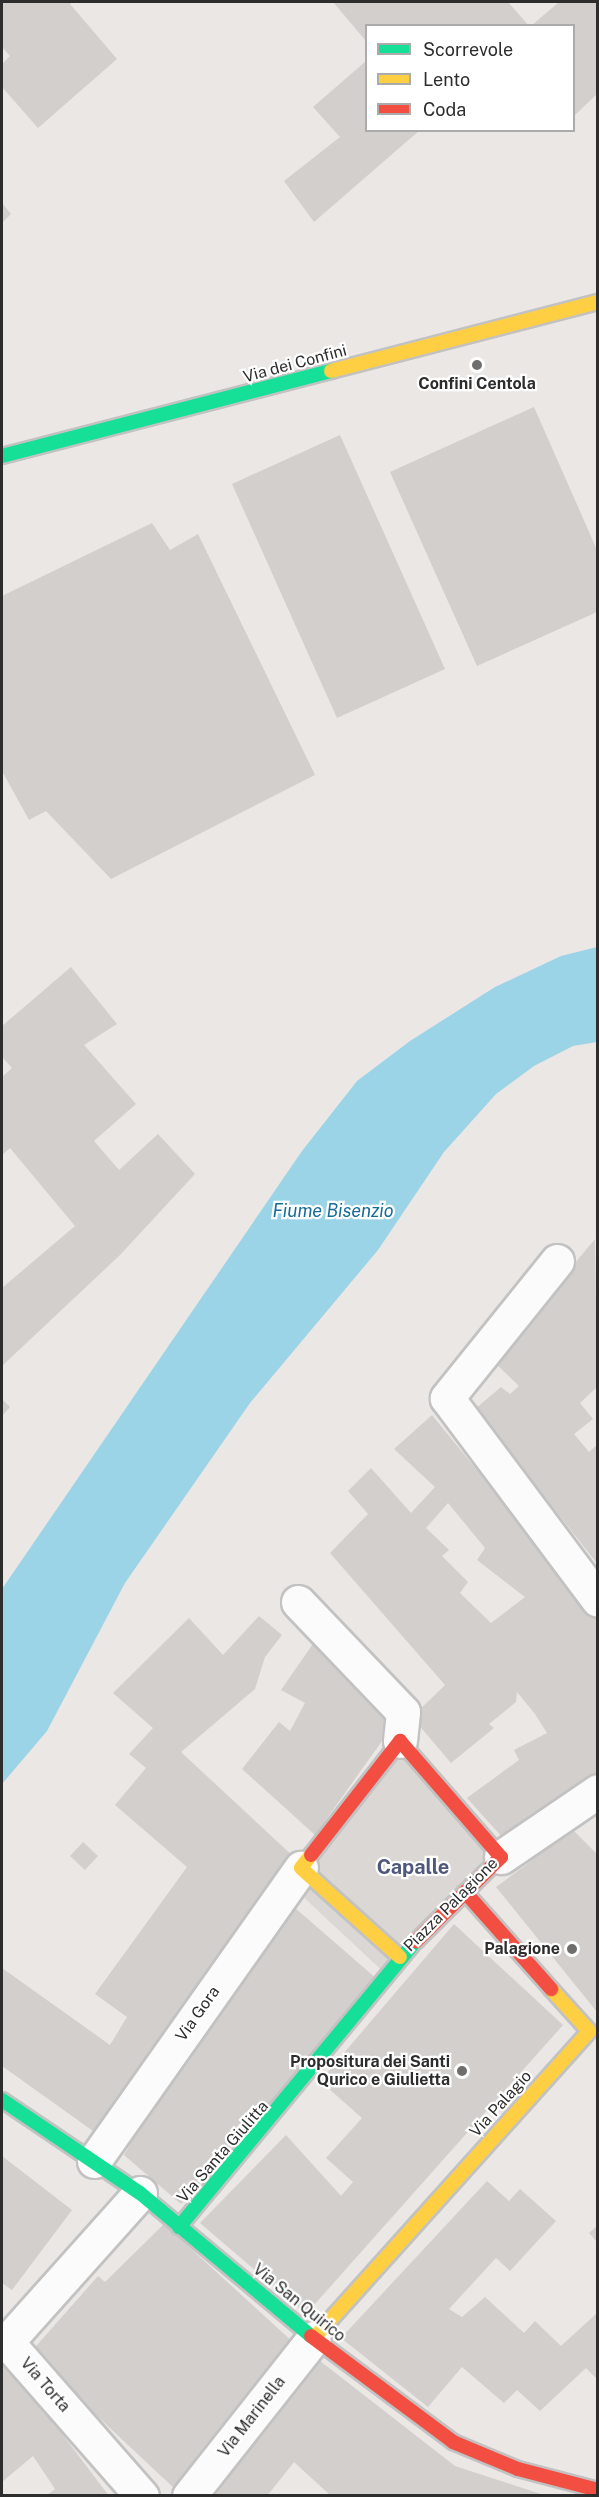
<!DOCTYPE html>
<html>
<head>
<meta charset="utf-8">
<style>
	body { margin:0 }
	#map { position:relative; width:599px; height:2497px; overflow:hidden; background:#eae7e4; font-family:"Public Sans",sans-serif }
	div>[style] { position:absolute }
	[style*='--x'] { left:calc(var(--x)*1px); top:calc(var(--y)*1px); width:calc(var(--w)*1px); rotate:calc(var(--a)*1deg) }
	.plaza>* { inset:0; background:#dad7d4 }
	.water>* { inset:0; background:#9cd4e7 }
	.building>* { inset:0; background:#d2cfcd }
	.roads { filter:drop-shadow(2px 0 #c3c2c2) drop-shadow(-2px 0 #c3c2c2) drop-shadow(0 2px #c3c2c2) drop-shadow(0 -2px #c3c2c2) }
	.street>* { height:33px; margin:-16.5px; padding:0 16.5px; transform-origin:16.5px; border-radius:16.5px; background:#fcfbfb }
	.fast>* { height:14px; margin:-7px; padding:0 7px; transform-origin:7px; border-radius:7px; background:#16e098 }
	.slow>* { height:14px; margin:-7px; padding:0 7px; transform-origin:7px; border-radius:7px; background:#ffcf43 }
	.jam>* { height:14px; margin:-7px; padding:0 7px; transform-origin:7px; border-radius:7px; background:#f24e42 }
	.dots>* { width:16px; height:16px; translate:-50% -50%; box-sizing:border-box; border:3px solid #fff; border-radius:50% }
	span { translate:-50% -50%; white-space:nowrap; text-align:center; line-height:1.15; -webkit-text-stroke:4.5px #fff; paint-order:stroke }
	.street-label { font-size:16px; color:#2d2d2d }
	.poi-label { font-size:16px; color:#2d2d2d; font-weight:700 }
	.right { translate:-100% -50%; text-align:right }
	.water-label { font-size:18px; color:#166c98; font-style:italic }
	.quarter-label { font-size:20px; color:#4f587c; font-weight:700 }
	.frame { position:absolute; inset:0; border:3px solid #2d2d2d; pointer-events:none }
	.legend { position:absolute; left:365px; top:24px; width:210px; height:108px; box-sizing:border-box; background:#fff; border:2px solid #ababab; margin:0; padding:8px 10px; list-style:none; font-size:18px; color:#2d2d2d }
	.legend li { display:flex; align-items:center; gap:12px; height:30px }
	.legend b { width:30px; border:2px solid #ababab }
</style>
</head>
<body>
<div id="map">
	<div class="plaza">
		<div style="clip-path:polygon(401px 1729px,514px 1857px,389px 1977px,285px 1880px)"></div>
	</div>
	<div class="water">
		<div style="clip-path:polygon(597px 947px,597px 1042px,573px 1046px,534px 1066px,496px 1094px,444px 1152px,378px 1250px,250px 1403px,125px 1583px,47px 1731px,2px 1784px,2px 1589px,302px 1151px,357px 1081px,410px 1041px,495px 987px,561px 956px)"></div>
	</div>
	<div class="building">
		<div style="clip-path:polygon(2px 2px,73px 2px,70px 4px,117px 59px,38px 128px,2px 87px,2px 64px,10px 56px,2px 47px)"></div>
		<div style="clip-path:polygon(333px 2px,508px 2px,529px 26px,366px 26px,366px 41px)"></div>
		<div style="clip-path:polygon(559px 2px,597px 2px,597px 94px,574px 116px,574px 26px,531px 26px)"></div>
		<div style="clip-path:polygon(366px 61px,366px 130px,420px 130px,314px 222px,284px 181px,340px 137px,313px 107px)"></div>
		<div style="clip-path:polygon(2px 203px,11px 214px,2px 223px)"></div>
		<div style="clip-path:polygon(534px 407px,597px 550px,597px 612px,477px 666px,390px 472px)"></div>
		<div style="clip-path:polygon(340px 435px,445px 669px,337px 718px,232px 484px)"></div>
		<div style="clip-path:polygon(152px 523px,170px 550px,198px 534px,315px 775px,111px 879px,46px 811px,29px 820px,2px 771px,2px 596px)"></div>
		<div style="clip-path:polygon(71px 967px,117px 1024px,84px 1045px,136px 1104px,94px 1141px,119px 1170px,158px 1134px,195px 1174px,120px 1255px,2px 1366px,2px 1288px,75px 1226px,10px 1148px,2px 1155px,2px 1077px,12px 1068px,2px 1057px,2px 1026px)"></div>
		<div style="clip-path:polygon(595px 1239px,597px 1387px,580px 1403px,593px 1419px,574px 1434px,589px 1452px,597px 1445px,596px 1562px,475px 1409px,501px 1387px,510px 1394px,519px 1386px,493px 1361px)"></div>
		<div style="clip-path:polygon(2px 1399px,10px 1407px,2px 1416px)"></div>
		<div style="clip-path:polygon(evenodd,432px 1415px,597px 1617px,597px 1773px,503px 1838px,467px 1798px,519px 1760px,514px 1750px,547px 1733px,535px 1714px,517px 1692px,516px 1702px,489px 1724px,494px 1728px,451px 1763px,412px 1717px,445px 1685px,330px 1553px,368px 1514px,348px 1491px,371px 1468px,411px 1513px,435px 1487px,394px 1449px,432px 1415px,448px 1503px,485px 1548px,477px 1560px,525px 1597px,491px 1623px,460px 1593px,468px 1582px,442px 1556px,449px 1550px,426px 1528px,448px 1503px)"></div>
		<div style="clip-path:polygon(259px 1616px,282px 1635px,265px 1657px,255px 1689px,181px 1752px,295px 1858px,100px 2136px,2px 2066px,2px 1968px,110px 2045px,127px 2017px,95px 1994px,187px 1867px,115px 1805px,146px 1768px,129px 1754px,153px 1728px,113px 1693px,189px 1618px,223px 1655px)"></div>
		<div style="clip-path:polygon(317px 1638px,397px 1720px,315px 1835px,242px 1769px,279px 1722px,290px 1731px,305px 1703px,281px 1690px)"></div>
		<div style="clip-path:polygon(573px 1830px,597px 1854px,597px 2012px,496px 1887px)"></div>
		<div style="clip-path:polygon(83px 1842px,98px 1856px,85px 1870px,70px 1856px)"></div>
		<div style="clip-path:polygon(287px 1901px,378px 1980px,181px 2204px,124px 2155px,200px 2023px)"></div>
		<div style="clip-path:polygon(454px 1924px,563px 2025px,306px 2314px,200px 2223px,286px 2135px,341px 2196px,353px 2182px,326px 2158px,362px 2118px,320px 2081px)"></div>
		<div style="clip-path:polygon(2px 2156px,72px 2210px,12px 2290px,2px 2283px)"></div>
		<div style="clip-path:polygon(487px 2181px,509px 2201px,520px 2189px,556px 2221px,510px 2271px,496px 2258px,449px 2309px,462px 2317px,485px 2297px,524px 2333px,535px 2321px,561px 2346px,597px 2313px,597px 2379px,586px 2368px,540px 2411px,517px 2390px,504px 2403px,462px 2367px,428px 2407px,341px 2338px)"></div>
		<div style="clip-path:polygon(164px 2224px,295px 2344px,177px 2491px,30px 2353px,98px 2276px,105px 2282px)"></div>
		<div style="clip-path:polygon(597px 2226px,597px 2242px,589px 2233px)"></div>
		<div style="clip-path:polygon(315px 2357px,455px 2466px,547px 2496px,331px 2496px,294px 2462px,267px 2496px,206px 2496px)"></div>
		<div style="clip-path:polygon(2px 2364px,60px 2431px,109px 2496px,46px 2496px,55px 2489px,33px 2456px,2px 2482px)"></div>
	</div>
	<div class="roads">
		<div class="street">
			<div style="--x:557;--y:1261;--w:176;--a:128.8"></div>
			<div style="--x:447;--y:1398;--w:252;--a:53.2"></div>
			<div style="--x:298;--y:1602;--w:152;--a:46.3"></div>
			<div style="--x:403;--y:1712;--w:29;--a:96"></div>
			<div style="--x:501;--y:1857;--w:117;--a:-34.2"></div>
			<div style="--x:94;--y:2161;--w:359;--a:-54.8"></div>
			<div style="--x:140;--y:2193;--w:200;--a:131.8"></div>
			<div style="--x:7;--y:2342;--w:205;--a:48.8"></div>
			<div style="--x:189;--y:2496;--w:201;--a:-51.7"></div>
		</div>
		<div class="fast">
			<div style="--x:2;--y:456;--w:340;--a:-14.5"></div>
			<div style="--x:2;--y:2100;--w:166;--a:34"></div>
			<div style="--x:140;--y:2193;--w:223;--a:39.9"></div>
			<div style="--x:179;--y:2227;--w:371;--a:-50.4"></div>
		</div>
		<div class="slow">
			<div style="--x:331;--y:371;--w:276;--a:-14.5"></div>
			<div style="--x:311;--y:1855;--w:16;--a:128"></div>
			<div style="--x:301;--y:1868;--w:133;--a:42"></div>
			<div style="--x:314;--y:2338;--w:412;--a:-48.1"></div>
			<div style="--x:589;--y:2031;--w:57;--a:-132.1"></div>
		</div>
		<div class="jam">
			<div style="--x:311;--y:1855;--w:145;--a:-52"></div>
			<div style="--x:400;--y:1741;--w:154;--a:49"></div>
			<div style="--x:501;--y:1857;--w:120;--a:135.3"></div>
			<div style="--x:465;--y:1892;--w:130;--a:48.4"></div>
			<div style="--x:311;--y:2336;--w:177;--a:36.7"></div>
			<div style="--x:453;--y:2442;--w:70;--a:22.6"></div>
			<div style="--x:518;--y:2469;--w:83;--a:14.7"></div>
		</div>
	</div>
	<div class="dots">
		<div style="left:477px;top:365px;background:#6f6e6d"></div>
		<div style="left:572px;top:1949px;background:#6f6e6d"></div>
		<div style="left:462px;top:2071px;background:#6f6e6d"></div>
	</div>
	<div class="street-label">
		<span style="left:295px;top:364px;rotate:-15deg">Via dei Confini</span>
		<span style="left:451px;top:1905px;rotate:-45deg">Piazza Palagione</span>
		<span style="left:198px;top:2014px;rotate:-55deg">Via Gora</span>
		<span style="left:501px;top:2104px;rotate:-48deg">Via Palagio</span>
		<span style="left:223px;top:2152px;rotate:-49deg">Via Santa Giulitta</span>
		<span style="left:299px;top:2303px;rotate:39deg">Via San Quirico</span>
		<span style="left:45px;top:2385px;rotate:49deg">Via Torta</span>
		<span style="left:252px;top:2417px;rotate:-52deg">Via Marinella</span>
	</div>
	<div class="poi-label">
		<span style="left:477px;top:384px">Confini Centola</span>
		<span class="right" style="left:560px;top:1949px">Palagione</span>
		<span class="right" style="left:450px;top:2071px">Propositura dei Santi<br>Qurico e Giulietta</span>
	</div>
	<div class="water-label">
		<span style="left:333px;top:1211px">Fiume Bisenzio</span>
	</div>
	<div class="quarter-label">
		<span style="left:413px;top:1867px">Capalle</span>
	</div>
	<div class="frame"></div>
	<ul class="legend">
	<li><b style="height:8px;background:#16e098"></b>Scorrevole</li>
	<li><b style="height:8px;background:#ffcf43"></b>Lento</li>
	<li><b style="height:8px;background:#f24e42"></b>Coda</li>
	</ul>
</div>
</body>
</html>
